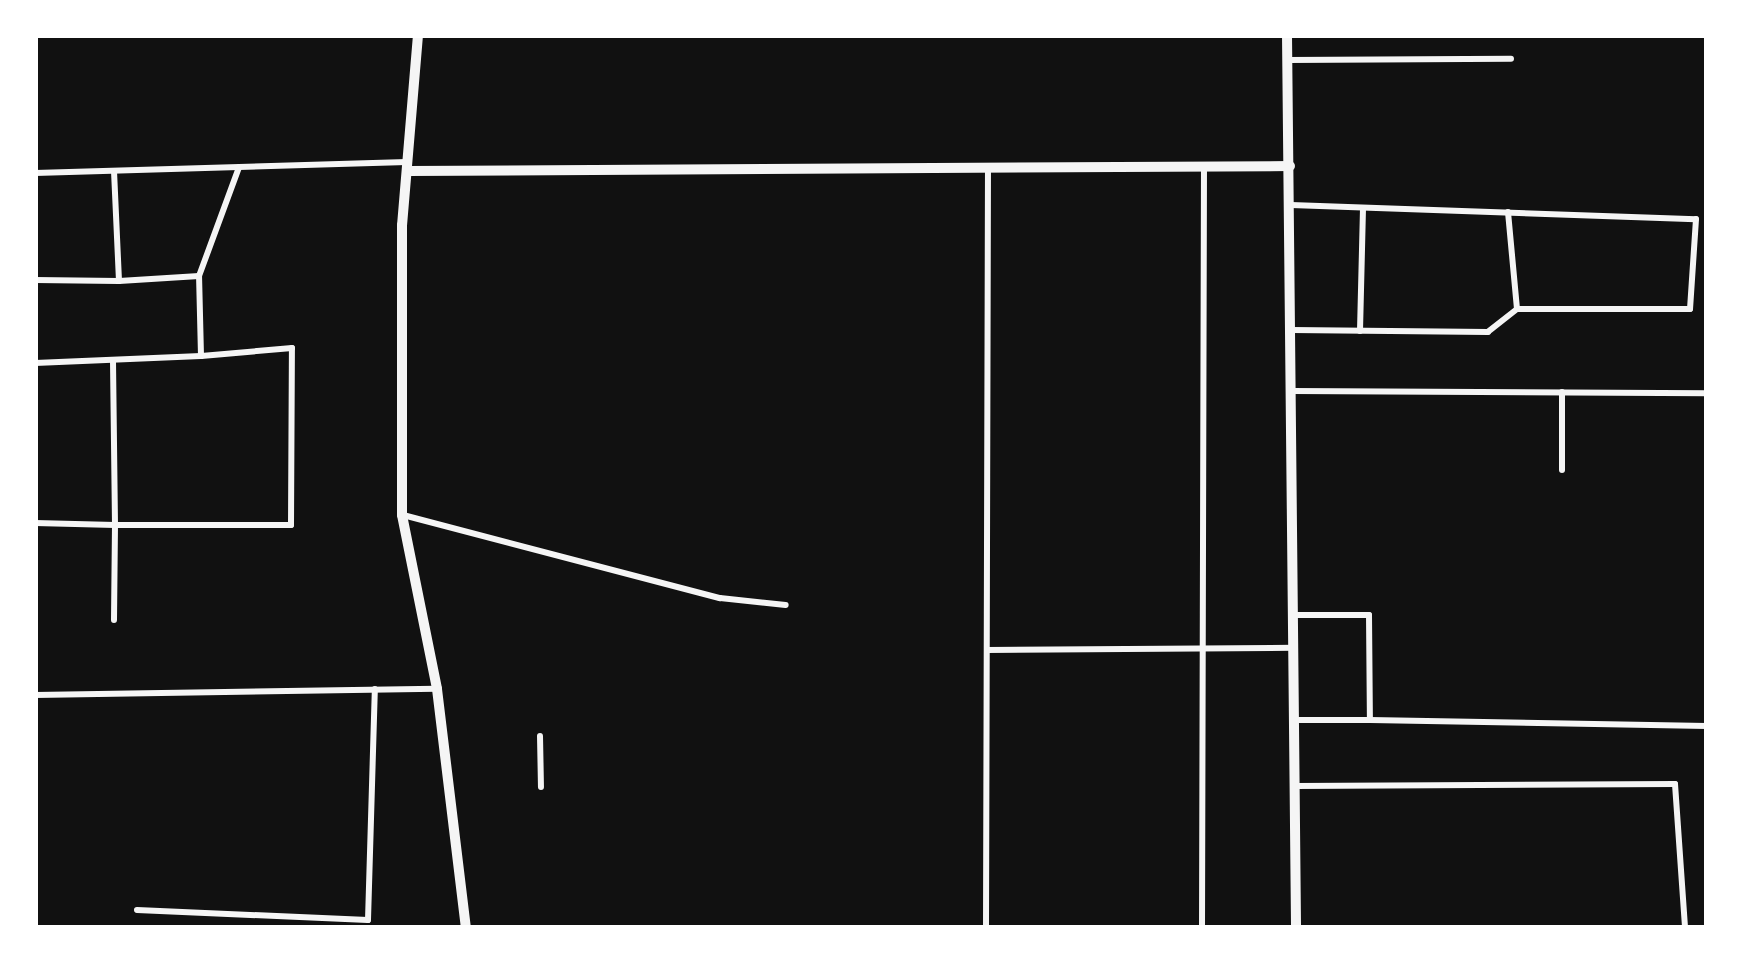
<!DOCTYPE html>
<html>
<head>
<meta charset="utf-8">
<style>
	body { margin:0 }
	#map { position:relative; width:1742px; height:963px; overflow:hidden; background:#111; font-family:Rubik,sans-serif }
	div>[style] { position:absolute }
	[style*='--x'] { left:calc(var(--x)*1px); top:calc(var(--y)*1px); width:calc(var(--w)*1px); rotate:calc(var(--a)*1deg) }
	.service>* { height:6px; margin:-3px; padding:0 3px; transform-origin:3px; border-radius:3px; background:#f5f5f5 }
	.minor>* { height:10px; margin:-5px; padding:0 5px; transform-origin:5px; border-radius:5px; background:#f5f5f5 }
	span { translate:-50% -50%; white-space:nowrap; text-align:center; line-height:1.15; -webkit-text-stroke:10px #fff; paint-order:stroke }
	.frame { position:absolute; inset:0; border:38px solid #fff; pointer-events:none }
</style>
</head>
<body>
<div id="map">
	<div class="service">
		<div style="--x:1288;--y:60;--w:223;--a:-0.3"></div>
		<div style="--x:35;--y:173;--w:372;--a:-1.7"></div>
		<div style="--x:1291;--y:205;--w:405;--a:2"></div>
		<div style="--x:1696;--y:219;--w:90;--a:93.8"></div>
		<div style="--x:1690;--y:309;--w:173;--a:180"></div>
		<div style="--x:1517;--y:309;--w:37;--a:142"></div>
		<div style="--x:1488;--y:332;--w:196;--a:-179.4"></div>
		<div style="--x:1508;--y:212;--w:97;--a:84.7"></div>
		<div style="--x:199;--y:276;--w:116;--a:-69.8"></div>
		<div style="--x:35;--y:280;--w:84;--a:0.7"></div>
		<div style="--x:119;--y:281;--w:110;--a:-92.6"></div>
		<div style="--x:1360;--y:331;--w:123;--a:-88.6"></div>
		<div style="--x:35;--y:363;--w:166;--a:-2.4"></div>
		<div style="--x:201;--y:356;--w:80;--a:-91.4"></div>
		<div style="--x:199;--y:276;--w:80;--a:176.4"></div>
		<div style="--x:1292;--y:391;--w:415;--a:0.3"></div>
		<div style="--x:1562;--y:470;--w:78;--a:-90"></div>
		<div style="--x:403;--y:515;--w:328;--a:14.7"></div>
		<div style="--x:720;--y:598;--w:66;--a:6.1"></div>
		<div style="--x:35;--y:523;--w:80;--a:1.4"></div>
		<div style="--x:115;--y:525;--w:165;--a:-90.7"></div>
		<div style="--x:1294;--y:615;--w:75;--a:0"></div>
		<div style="--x:1369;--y:615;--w:105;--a:89.5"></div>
		<div style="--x:1370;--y:720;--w:75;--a:180"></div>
		<div style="--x:114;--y:620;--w:95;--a:-89.4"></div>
		<div style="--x:115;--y:525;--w:176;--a:0"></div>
		<div style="--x:291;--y:525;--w:177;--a:-89.7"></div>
		<div style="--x:292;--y:348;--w:91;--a:175"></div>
		<div style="--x:987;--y:650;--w:307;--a:-0.4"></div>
		<div style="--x:35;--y:695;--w:401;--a:-0.9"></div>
		<div style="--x:1370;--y:720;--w:337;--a:1"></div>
		<div style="--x:540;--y:736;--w:51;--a:88.9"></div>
		<div style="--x:1295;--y:786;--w:380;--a:-0.3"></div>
		<div style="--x:1675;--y:784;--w:144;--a:86"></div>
		<div style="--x:137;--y:910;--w:231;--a:2.5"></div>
		<div style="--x:368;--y:920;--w:231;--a:-88.3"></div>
		<div style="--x:986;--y:928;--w:759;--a:-89.85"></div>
		<div style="--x:1202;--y:928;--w:761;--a:-89.85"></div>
	</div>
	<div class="minor">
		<div style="--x:418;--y:35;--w:191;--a:94.8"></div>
		<div style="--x:402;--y:225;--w:290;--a:90"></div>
		<div style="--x:402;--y:515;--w:177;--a:78.6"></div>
		<div style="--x:437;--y:689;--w:241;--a:83.1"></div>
		<div style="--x:1287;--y:35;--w:893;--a:89.42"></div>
		<div style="--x:408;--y:171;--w:882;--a:-0.32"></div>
	</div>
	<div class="frame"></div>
</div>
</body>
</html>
